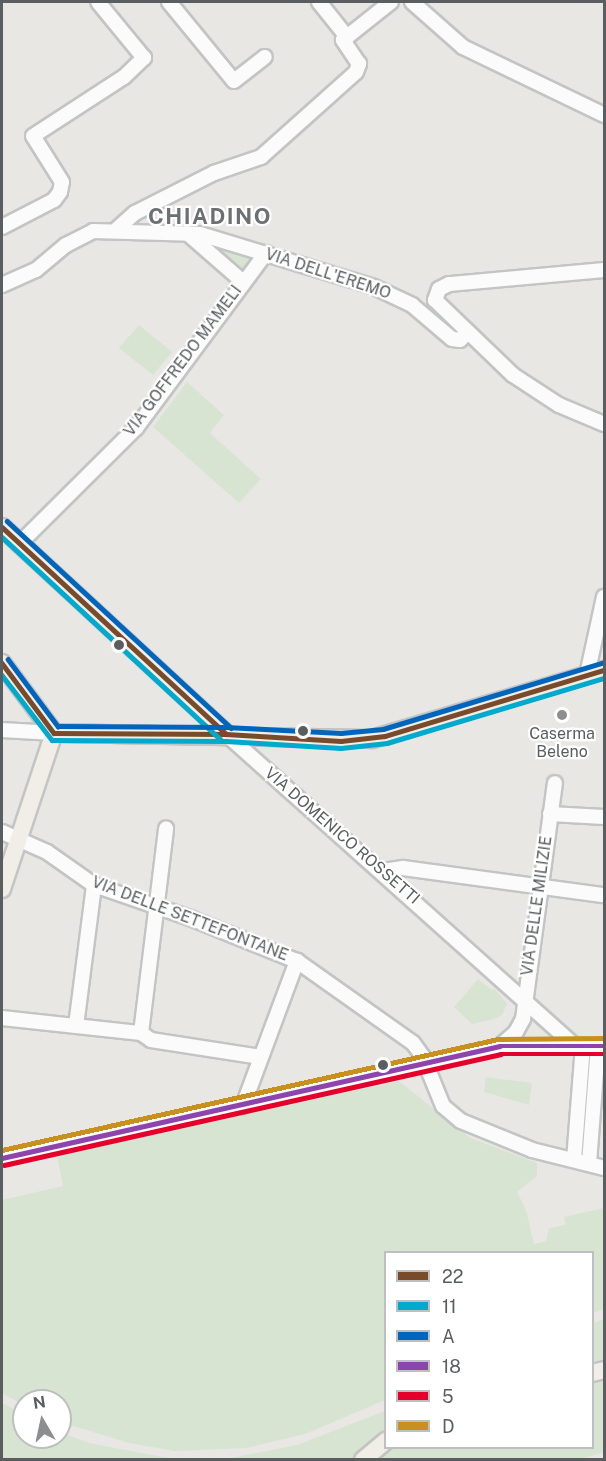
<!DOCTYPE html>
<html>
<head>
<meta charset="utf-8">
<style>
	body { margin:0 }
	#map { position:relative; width:606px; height:1461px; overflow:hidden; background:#e9e7e4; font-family:"Public Sans",sans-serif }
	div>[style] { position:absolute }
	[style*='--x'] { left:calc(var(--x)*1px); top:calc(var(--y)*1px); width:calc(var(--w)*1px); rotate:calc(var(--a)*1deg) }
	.green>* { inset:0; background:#d6e4d1 }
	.roads { filter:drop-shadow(2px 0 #c3c4c4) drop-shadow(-2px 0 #c3c4c4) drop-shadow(0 2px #c3c4c4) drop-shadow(0 -2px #c3c4c4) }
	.minor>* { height:14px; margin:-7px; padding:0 7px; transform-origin:7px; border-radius:7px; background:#fcfbfb }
	.major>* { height:16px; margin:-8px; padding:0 8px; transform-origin:8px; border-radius:8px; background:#f1ede7 }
	.bus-1>* { height:4.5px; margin:-2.25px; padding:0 2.25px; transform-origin:2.25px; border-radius:2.25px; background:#7a4b2a }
	.bus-2>* { height:4.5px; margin:-2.25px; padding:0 2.25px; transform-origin:2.25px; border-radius:2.25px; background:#00a9ce }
	.bus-3>* { height:4.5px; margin:-2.25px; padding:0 2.25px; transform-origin:2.25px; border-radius:2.25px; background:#0065bd }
	.bus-4>* { height:4.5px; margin:-2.25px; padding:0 2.25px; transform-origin:2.25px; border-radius:2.25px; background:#8e44ad }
	.bus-5>* { height:4.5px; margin:-2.25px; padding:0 2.25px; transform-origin:2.25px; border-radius:2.25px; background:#e4002b }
	.bus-6>* { height:4.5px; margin:-2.25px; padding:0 2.25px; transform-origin:2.25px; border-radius:2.25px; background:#c8901d }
	.dots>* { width:16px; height:16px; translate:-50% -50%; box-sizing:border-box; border:3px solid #fff; border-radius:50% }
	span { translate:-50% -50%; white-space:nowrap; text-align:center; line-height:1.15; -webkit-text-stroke:4.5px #fff; paint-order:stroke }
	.street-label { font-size:16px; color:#5a5e61 }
	.poi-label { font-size:16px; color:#5a5e61 }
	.district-label { font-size:22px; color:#6b7073; font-weight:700; letter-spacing:1.5px }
	.frame { position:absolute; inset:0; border:3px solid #5a5e61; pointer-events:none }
	.legend { position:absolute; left:384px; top:1251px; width:210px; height:198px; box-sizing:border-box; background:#fff; border:2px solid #bdbfc0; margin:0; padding:8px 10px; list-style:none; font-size:18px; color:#5a5e61 }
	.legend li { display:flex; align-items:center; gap:12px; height:30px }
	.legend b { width:30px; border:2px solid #bdbfc0 }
	.north { position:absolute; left:12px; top:1389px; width:60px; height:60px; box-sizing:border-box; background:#fff; border:2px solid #bdbfc0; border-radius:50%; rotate:351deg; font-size:16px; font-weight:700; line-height:24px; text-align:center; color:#5a5e61 }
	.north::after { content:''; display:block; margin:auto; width:21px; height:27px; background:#8c8e8f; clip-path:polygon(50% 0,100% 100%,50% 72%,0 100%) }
</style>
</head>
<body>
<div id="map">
	<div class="green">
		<div style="clip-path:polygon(201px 240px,257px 256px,243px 274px)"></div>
		<div style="clip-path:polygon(139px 325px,172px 352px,153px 375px,119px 348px)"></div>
		<div style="clip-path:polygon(187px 382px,224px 415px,210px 433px,261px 479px,239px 503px,153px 427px)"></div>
		<div style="clip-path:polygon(478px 979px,492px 990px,494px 988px,507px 1004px,502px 1015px,494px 1019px,472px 1024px,454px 1007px)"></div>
		<div style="clip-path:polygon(486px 1077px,532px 1083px,529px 1105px,484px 1092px)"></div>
		<div style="clip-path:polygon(399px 1081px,470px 1138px,537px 1163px,537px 1176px,517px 1192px,526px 1210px,534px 1244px,546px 1241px,549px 1228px,566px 1225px,564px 1217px,604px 1208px,604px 1309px,593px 1313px,592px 1252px,386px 1252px,385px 1400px,305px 1434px,246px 1448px,175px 1451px,129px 1443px,60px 1422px,60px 1401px,24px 1401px,24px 1405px,2px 1393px,2px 1200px,63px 1186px,57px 1156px)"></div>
		<div style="clip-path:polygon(604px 1319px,604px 1363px,593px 1366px,593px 1323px)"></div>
		<div style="clip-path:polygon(604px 1379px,604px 1452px,578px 1460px,378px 1460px,394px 1448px,592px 1448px,593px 1381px)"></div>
		<div style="clip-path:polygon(2px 1403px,24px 1414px,24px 1437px,60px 1437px,60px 1432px,89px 1443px,173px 1459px,2px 1459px)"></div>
		<div style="clip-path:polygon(385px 1411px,385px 1433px,353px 1459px,221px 1460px,297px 1445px)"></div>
	</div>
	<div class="roads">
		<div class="minor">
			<div style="--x:169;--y:2;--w:102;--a:50.6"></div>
			<div style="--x:234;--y:81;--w:39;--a:-38"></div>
			<div style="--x:319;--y:2;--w:45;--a:51.3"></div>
			<div style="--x:412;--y:2;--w:68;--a:41.4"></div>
			<div style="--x:463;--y:47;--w:157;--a:25.7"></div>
			<div style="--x:2;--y:227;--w:59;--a:-27.4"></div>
			<div style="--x:54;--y:200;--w:10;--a:-53"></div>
			<div style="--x:60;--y:192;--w:10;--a:-79"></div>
			<div style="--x:62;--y:182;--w:54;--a:-122.2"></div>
			<div style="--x:33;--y:136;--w:108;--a:-33"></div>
			<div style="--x:124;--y:77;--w:28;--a:-44"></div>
			<div style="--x:144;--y:58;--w:72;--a:-129.4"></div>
			<div style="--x:117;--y:229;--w:24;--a:-42"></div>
			<div style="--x:135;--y:213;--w:89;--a:-26.9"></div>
			<div style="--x:214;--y:173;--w:50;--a:-18.8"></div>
			<div style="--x:261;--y:157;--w:127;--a:-41.8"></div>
			<div style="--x:356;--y:72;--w:9;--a:-69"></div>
			<div style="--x:359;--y:64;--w:29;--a:-124"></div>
			<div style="--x:343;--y:40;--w:61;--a:-38.4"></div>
			<div style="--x:187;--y:233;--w:73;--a:41.1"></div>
			<div style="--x:604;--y:270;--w:156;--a:174.8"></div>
			<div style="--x:449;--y:284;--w:11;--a:153"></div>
			<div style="--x:439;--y:289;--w:12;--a:110"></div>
			<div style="--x:435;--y:300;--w:108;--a:43.9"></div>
			<div style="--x:513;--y:375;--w:55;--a:33.1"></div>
			<div style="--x:559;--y:405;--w:49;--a:22.9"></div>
			<div style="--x:2;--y:285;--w:37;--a:-24"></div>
			<div style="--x:36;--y:270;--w:39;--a:-40"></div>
			<div style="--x:66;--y:245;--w:30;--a:-27"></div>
			<div style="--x:93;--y:231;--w:107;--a:1.6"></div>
			<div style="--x:200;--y:234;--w:182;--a:16.9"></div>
			<div style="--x:374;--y:287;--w:42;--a:25.3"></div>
			<div style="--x:412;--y:305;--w:52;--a:40.4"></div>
			<div style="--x:452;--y:339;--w:8;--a:7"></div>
			<div style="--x:460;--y:340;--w:8;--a:-45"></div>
			<div style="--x:19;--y:544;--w:165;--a:-44.8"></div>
			<div style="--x:136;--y:428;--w:218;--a:-53.4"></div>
			<div style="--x:587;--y:675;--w:80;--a:-77.7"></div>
			<div style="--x:2;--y:730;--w:52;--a:3.3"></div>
			<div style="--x:226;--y:734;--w:467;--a:41.8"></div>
			<div style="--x:550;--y:814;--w:54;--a:3.2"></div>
			<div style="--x:2;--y:832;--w:49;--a:24"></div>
			<div style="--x:47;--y:852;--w:57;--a:35.1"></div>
			<div style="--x:94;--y:885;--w:102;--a:19"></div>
			<div style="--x:190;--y:918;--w:115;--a:21.9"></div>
			<div style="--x:297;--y:961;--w:142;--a:35.3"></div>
			<div style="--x:413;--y:1043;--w:17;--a:54"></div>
			<div style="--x:423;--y:1057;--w:53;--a:67.8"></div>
			<div style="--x:443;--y:1106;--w:23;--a:40"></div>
			<div style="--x:461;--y:1121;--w:77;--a:22.2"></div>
			<div style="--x:532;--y:1150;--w:74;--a:14"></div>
			<div style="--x:383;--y:871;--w:20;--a:-9"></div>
			<div style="--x:403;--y:868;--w:203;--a:7.7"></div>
			<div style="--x:2;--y:1018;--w:140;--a:6.2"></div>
			<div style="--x:141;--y:1033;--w:12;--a:35"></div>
			<div style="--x:151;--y:1040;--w:111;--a:8.8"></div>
			<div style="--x:76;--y:1026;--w:142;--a:-82.7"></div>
			<div style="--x:141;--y:1033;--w:206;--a:-83"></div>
			<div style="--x:500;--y:1046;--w:21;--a:-41"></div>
			<div style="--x:516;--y:1032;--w:15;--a:-62"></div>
			<div style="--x:523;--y:1019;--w:238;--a:-82.3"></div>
			<div style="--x:243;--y:1106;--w:155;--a:-69.6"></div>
			<div style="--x:2;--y:1158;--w:510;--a:-12.67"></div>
			<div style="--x:500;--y:1046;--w:104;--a:0"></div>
			<div style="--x:574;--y:1160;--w:115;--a:-85.5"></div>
			<div style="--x:589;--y:1163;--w:117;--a:-85.6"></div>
		</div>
		<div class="major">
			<div style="--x:2;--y:527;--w:305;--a:42.7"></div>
			<div style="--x:2;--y:663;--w:87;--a:53.4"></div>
			<div style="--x:54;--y:733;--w:318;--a:1.1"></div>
			<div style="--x:372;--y:739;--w:242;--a:-16.6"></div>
			<div style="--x:2;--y:889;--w:164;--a:-71.6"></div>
			<div style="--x:592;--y:1373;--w:12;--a:-14"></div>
			<div style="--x:363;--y:1460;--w:30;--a:-40"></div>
		</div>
	</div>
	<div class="bus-1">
		<div style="--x:2;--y:527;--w:305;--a:42.7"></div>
		<div style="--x:2;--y:663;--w:87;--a:53.4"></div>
		<div style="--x:54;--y:733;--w:172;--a:0.3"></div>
		<div style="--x:226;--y:734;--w:115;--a:3.5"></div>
		<div style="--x:341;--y:741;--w:44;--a:-6.5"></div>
		<div style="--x:385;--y:736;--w:229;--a:-16.8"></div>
	</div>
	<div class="bus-2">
		<div style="--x:2;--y:537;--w:299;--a:42.8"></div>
		<div style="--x:2;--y:675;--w:82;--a:52.4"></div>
		<div style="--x:52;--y:740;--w:174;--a:0.3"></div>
		<div style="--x:226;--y:741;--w:115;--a:3.5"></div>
		<div style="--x:341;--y:748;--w:46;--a:-6.2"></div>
		<div style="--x:387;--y:743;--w:227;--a:-16.7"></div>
	</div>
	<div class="bus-3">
		<div style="--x:7;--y:521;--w:305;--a:42.7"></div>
		<div style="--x:8;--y:659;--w:84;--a:53.3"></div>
		<div style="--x:58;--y:726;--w:168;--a:0.3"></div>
		<div style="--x:226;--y:727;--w:115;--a:3"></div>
		<div style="--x:341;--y:733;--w:42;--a:-5.4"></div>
		<div style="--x:383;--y:729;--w:229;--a:-16.8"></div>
	</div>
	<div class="bus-4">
		<div style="--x:2;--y:1158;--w:510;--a:-12.67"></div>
		<div style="--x:500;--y:1046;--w:104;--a:0"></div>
	</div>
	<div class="bus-5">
		<div style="--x:4;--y:1165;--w:509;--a:-12.59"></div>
		<div style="--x:501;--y:1054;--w:103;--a:0"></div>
	</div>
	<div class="bus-6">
		<div style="--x:2;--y:1150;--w:508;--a:-12.61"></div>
		<div style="--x:498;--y:1039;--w:106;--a:-0.5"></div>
	</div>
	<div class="dots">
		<div style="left:119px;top:645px;background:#5a5e61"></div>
		<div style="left:562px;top:715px;background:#8c8e8f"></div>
		<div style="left:303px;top:731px;background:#5a5e61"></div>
		<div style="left:383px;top:1065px;background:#5a5e61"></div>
	</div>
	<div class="street-label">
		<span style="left:328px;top:274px;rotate:18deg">VIA DELL'EREMO</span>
		<span style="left:183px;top:361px;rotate:-53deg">VIA GOFFREDO MAMELI</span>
		<span style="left:342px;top:836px;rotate:41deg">VIA DOMENICO ROSSETTI</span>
		<span style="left:537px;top:906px;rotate:-82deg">VIA DELLE MILIZIE</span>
		<span style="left:190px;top:919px;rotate:21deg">VIA DELLE SETTEFONTANE</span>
	</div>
	<div class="poi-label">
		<span style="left:562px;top:743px">Caserma<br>Beleno</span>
	</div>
	<div class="district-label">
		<span style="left:210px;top:217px">CHIADINO</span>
	</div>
	<div class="frame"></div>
	<ul class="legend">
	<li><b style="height:8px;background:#7a4b2a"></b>22</li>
	<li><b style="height:8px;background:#00a9ce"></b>11</li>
	<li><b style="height:8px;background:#0065bd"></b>A</li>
	<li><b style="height:8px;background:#8e44ad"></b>18</li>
	<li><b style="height:8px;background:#e4002b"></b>5</li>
	<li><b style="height:8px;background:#c8901d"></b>D</li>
	</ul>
	<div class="north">N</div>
</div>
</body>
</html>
